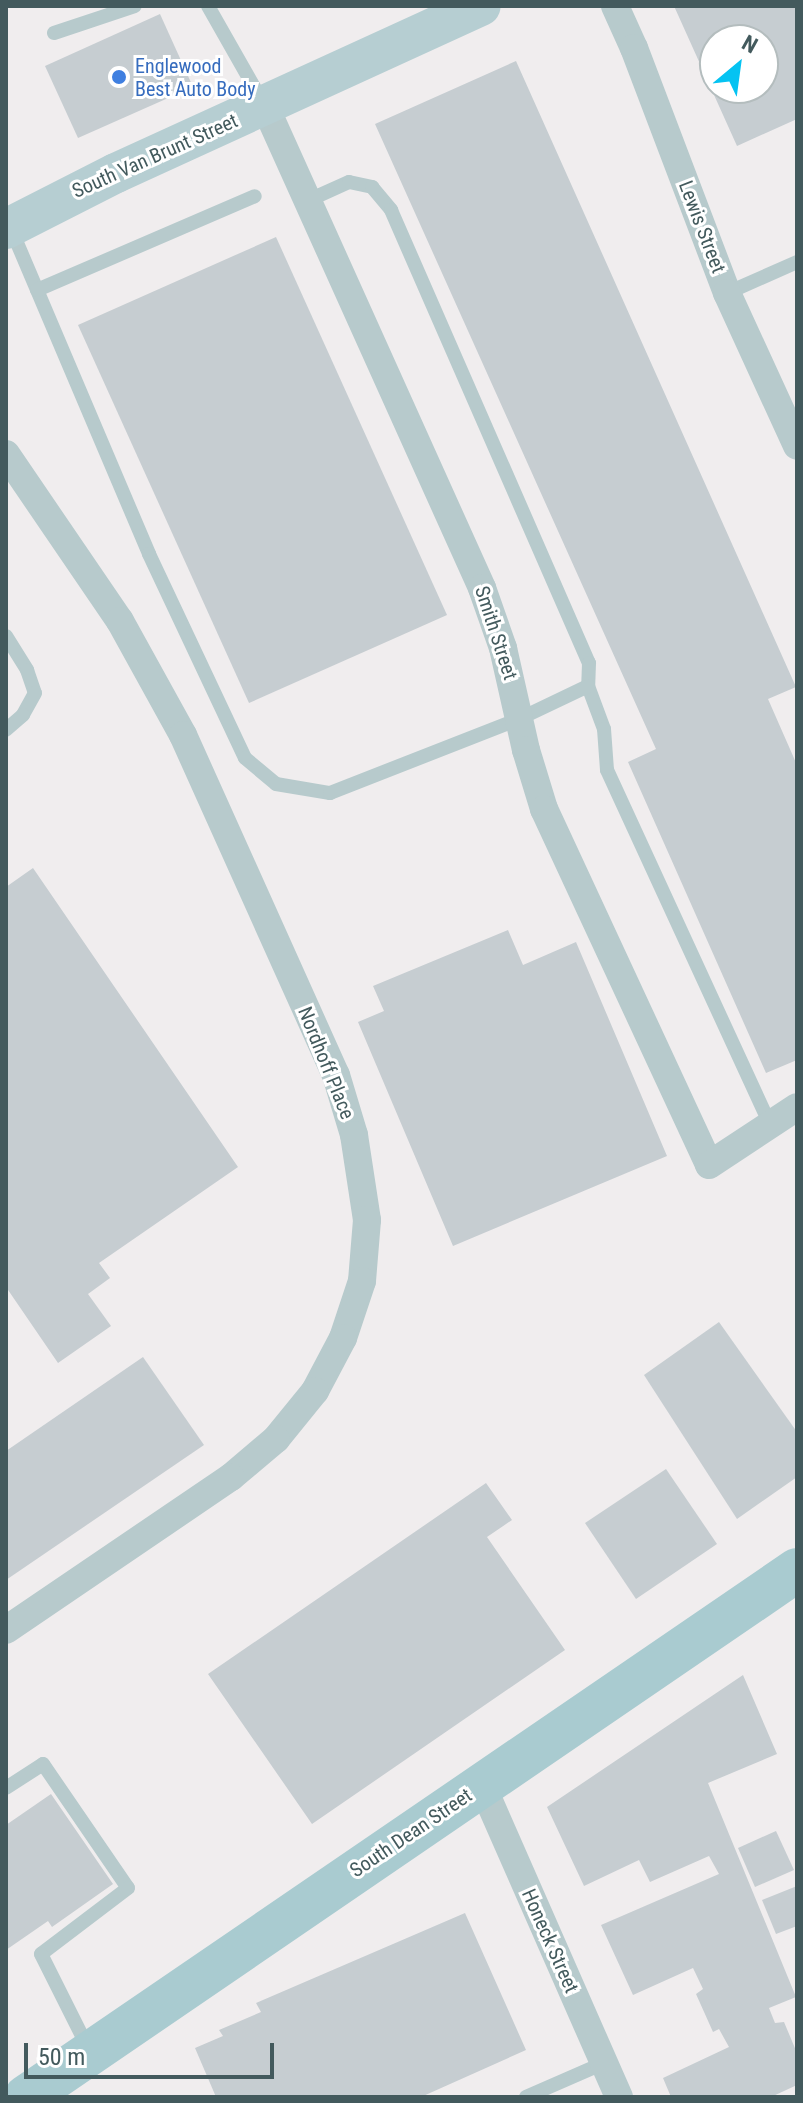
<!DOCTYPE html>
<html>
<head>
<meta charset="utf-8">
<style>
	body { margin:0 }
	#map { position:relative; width:803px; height:2103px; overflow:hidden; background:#f0edee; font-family:"Roboto Condensed",sans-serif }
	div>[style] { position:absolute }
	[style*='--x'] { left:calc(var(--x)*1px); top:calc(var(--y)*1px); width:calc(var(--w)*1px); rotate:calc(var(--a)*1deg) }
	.building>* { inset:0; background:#c6cdd1 }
	.lane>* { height:14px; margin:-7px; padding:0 7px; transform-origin:7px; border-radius:7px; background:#b7cacc }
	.street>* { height:28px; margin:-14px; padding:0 14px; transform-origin:14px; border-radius:14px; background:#b7cacc }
	.secondary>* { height:40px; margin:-20px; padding:0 20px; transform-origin:20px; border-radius:20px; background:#b6ced2 }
	.primary>* { height:44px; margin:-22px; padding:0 22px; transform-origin:22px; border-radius:22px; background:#a9cbd0 }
	.dots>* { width:22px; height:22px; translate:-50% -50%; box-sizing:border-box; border:4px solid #fff; border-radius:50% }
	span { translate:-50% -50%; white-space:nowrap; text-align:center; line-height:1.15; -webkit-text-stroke:6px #fff; paint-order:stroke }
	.shop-label { font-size:20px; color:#366cbe }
	.left { translate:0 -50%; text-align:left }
	.street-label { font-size:20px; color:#435a5d }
	.frame { position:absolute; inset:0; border:8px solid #435a5d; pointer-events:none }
	.north { position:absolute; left:699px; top:24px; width:80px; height:80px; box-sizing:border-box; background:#fff; border:2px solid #b4bdbe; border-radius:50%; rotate:29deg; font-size:22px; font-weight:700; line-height:32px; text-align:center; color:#435a5d }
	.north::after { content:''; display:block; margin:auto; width:28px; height:36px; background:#05c3f2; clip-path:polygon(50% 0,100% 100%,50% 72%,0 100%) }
	.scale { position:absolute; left:24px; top:2043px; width:250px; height:36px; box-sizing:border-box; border:4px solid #435a5d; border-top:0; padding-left:10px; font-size:24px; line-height:28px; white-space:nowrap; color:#435a5d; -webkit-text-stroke:6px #fff; paint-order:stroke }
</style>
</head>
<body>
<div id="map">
	<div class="building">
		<div style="clip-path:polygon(evenodd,674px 6px,797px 6px,797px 119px,737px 146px,674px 6px,715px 40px,763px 40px,763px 88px,715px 88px,715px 40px)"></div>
		<div style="clip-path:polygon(160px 14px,193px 87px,78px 138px,45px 66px)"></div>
		<div style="clip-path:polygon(516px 61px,796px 687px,768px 699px,797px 765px,797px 1060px,766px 1073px,628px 762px,656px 749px,375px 124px)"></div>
		<div style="clip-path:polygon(276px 237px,447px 615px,249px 703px,78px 325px)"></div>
		<div style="clip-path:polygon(33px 868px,238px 1167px,99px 1263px,110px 1278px,88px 1294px,111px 1326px,58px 1363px,6px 1287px,6px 887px)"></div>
		<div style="clip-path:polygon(508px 930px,523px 965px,576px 942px,667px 1156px,453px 1246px,358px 1022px,384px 1011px,373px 986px)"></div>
		<div style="clip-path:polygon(719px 1322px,797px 1432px,797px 1477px,737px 1519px,644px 1375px)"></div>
		<div style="clip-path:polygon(143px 1357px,204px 1445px,6px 1580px,6px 1451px)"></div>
		<div style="clip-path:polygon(666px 1469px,717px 1544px,636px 1599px,585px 1523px)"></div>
		<div style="clip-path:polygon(486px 1483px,512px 1520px,487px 1537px,565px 1650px,312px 1824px,208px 1674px)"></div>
		<div style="clip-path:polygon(743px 1675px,777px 1754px,708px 1783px,796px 1997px,769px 2008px,775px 2023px,784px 2022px,797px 2053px,797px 2085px,771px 2097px,671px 2097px,663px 2078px,729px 2047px,719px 2029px,713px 2032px,696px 1994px,703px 1989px,693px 1968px,633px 1995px,601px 1925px,719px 1874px,709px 1856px,650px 1882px,639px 1860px,584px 1886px,547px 1807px)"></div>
		<div style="clip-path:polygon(51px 1794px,113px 1884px,52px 1927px,48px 1921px,6px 1950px,6px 1825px)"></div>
		<div style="clip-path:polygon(776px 1831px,794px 1870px,755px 1887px,738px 1848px)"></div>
		<div style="clip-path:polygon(797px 1886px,797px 1926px,776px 1934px,762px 1900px)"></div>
		<div style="clip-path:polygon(465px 1913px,526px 2050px,421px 2097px,216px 2097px,195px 2048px,223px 2036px,219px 2030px,261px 2012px,256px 2003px)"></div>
	</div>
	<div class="lane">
		<div style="--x:208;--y:6;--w:112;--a:60.4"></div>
		<div style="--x:54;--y:33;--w:85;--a:-18.4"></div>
		<div style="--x:309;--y:200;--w:44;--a:-24.2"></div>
		<div style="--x:349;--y:182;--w:24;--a:12"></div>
		<div style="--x:372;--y:187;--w:30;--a:50"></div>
		<div style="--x:391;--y:210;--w:494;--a:66.4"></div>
		<div style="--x:589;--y:663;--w:23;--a:92"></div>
		<div style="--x:588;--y:686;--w:46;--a:69.6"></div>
		<div style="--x:604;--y:729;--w:41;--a:85.8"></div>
		<div style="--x:607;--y:770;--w:391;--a:65.3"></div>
		<div style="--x:12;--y:231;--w:351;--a:67"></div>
		<div style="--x:149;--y:554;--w:225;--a:64.8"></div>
		<div style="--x:245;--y:758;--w:40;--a:40"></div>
		<div style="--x:276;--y:784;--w:55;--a:9.5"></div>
		<div style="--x:330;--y:793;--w:205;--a:-21.4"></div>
		<div style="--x:521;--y:718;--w:74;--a:-25.5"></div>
		<div style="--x:37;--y:290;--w:237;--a:-23.3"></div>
		<div style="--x:727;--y:293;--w:77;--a:-23.9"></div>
		<div style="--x:6;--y:636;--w:40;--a:58"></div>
		<div style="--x:27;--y:670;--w:24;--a:71"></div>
		<div style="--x:35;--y:693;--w:25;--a:119"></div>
		<div style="--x:23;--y:715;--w:23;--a:139"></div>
		<div style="--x:6;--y:1788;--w:44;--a:-33"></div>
		<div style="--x:43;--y:1764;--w:150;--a:55.6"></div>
		<div style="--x:128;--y:1888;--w:109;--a:142.8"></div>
		<div style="--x:41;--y:1954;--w:107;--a:63.4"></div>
		<div style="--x:526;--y:2097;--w:85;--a:-23.6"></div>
	</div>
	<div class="street">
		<div style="--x:615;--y:6;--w:46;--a:65.7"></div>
		<div style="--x:634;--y:48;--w:262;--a:69.2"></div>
		<div style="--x:727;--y:293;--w:168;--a:65.4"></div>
		<div style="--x:265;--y:106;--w:529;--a:65.76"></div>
		<div style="--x:482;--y:588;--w:64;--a:70.7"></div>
		<div style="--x:503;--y:648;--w:105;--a:77.3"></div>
		<div style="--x:526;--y:750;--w:62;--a:73"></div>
		<div style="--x:544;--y:809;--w:392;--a:65.1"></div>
		<div style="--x:709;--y:1165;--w:105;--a:-33.4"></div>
		<div style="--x:6;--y:454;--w:202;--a:55.7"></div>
		<div style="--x:120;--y:621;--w:130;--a:61.1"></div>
		<div style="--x:183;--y:735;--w:373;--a:65.8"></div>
		<div style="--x:336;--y:1075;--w:63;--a:73.3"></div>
		<div style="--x:354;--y:1135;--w:86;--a:81.3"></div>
		<div style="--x:367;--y:1220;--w:61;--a:94.7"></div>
		<div style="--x:362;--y:1281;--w:60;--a:108.4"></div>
		<div style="--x:343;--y:1338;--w:60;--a:117.8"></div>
		<div style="--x:315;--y:1391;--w:62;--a:129.1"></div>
		<div style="--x:276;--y:1439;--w:59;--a:139.8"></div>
		<div style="--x:231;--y:1477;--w:272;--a:145.8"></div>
		<div style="--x:482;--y:1785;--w:341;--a:66.3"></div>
	</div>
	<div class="secondary">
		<div style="--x:6;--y:229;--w:123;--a:-27"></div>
		<div style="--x:116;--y:173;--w:401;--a:-24.6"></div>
	</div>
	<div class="primary">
		<div style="--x:26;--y:2097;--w:934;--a:-34.35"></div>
	</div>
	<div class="dots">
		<div style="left:119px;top:77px;background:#3f7fe0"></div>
	</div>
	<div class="shop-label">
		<span class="left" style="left:135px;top:78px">Englewood<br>Best Auto Body</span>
	</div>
	<div class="street-label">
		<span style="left:155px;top:156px;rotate:-24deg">South Van Brunt Street</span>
		<span style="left:702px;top:227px;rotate:69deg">Lewis Street</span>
		<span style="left:496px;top:633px;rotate:72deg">Smith Street</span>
		<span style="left:326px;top:1063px;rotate:68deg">Nordhoff Place</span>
		<span style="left:411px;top:1833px;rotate:-34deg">South Dean Street</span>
		<span style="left:550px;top:1941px;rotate:66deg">Honeck Street</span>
	</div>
	<div class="frame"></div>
	<div class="north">N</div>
	<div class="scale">50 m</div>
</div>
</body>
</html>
